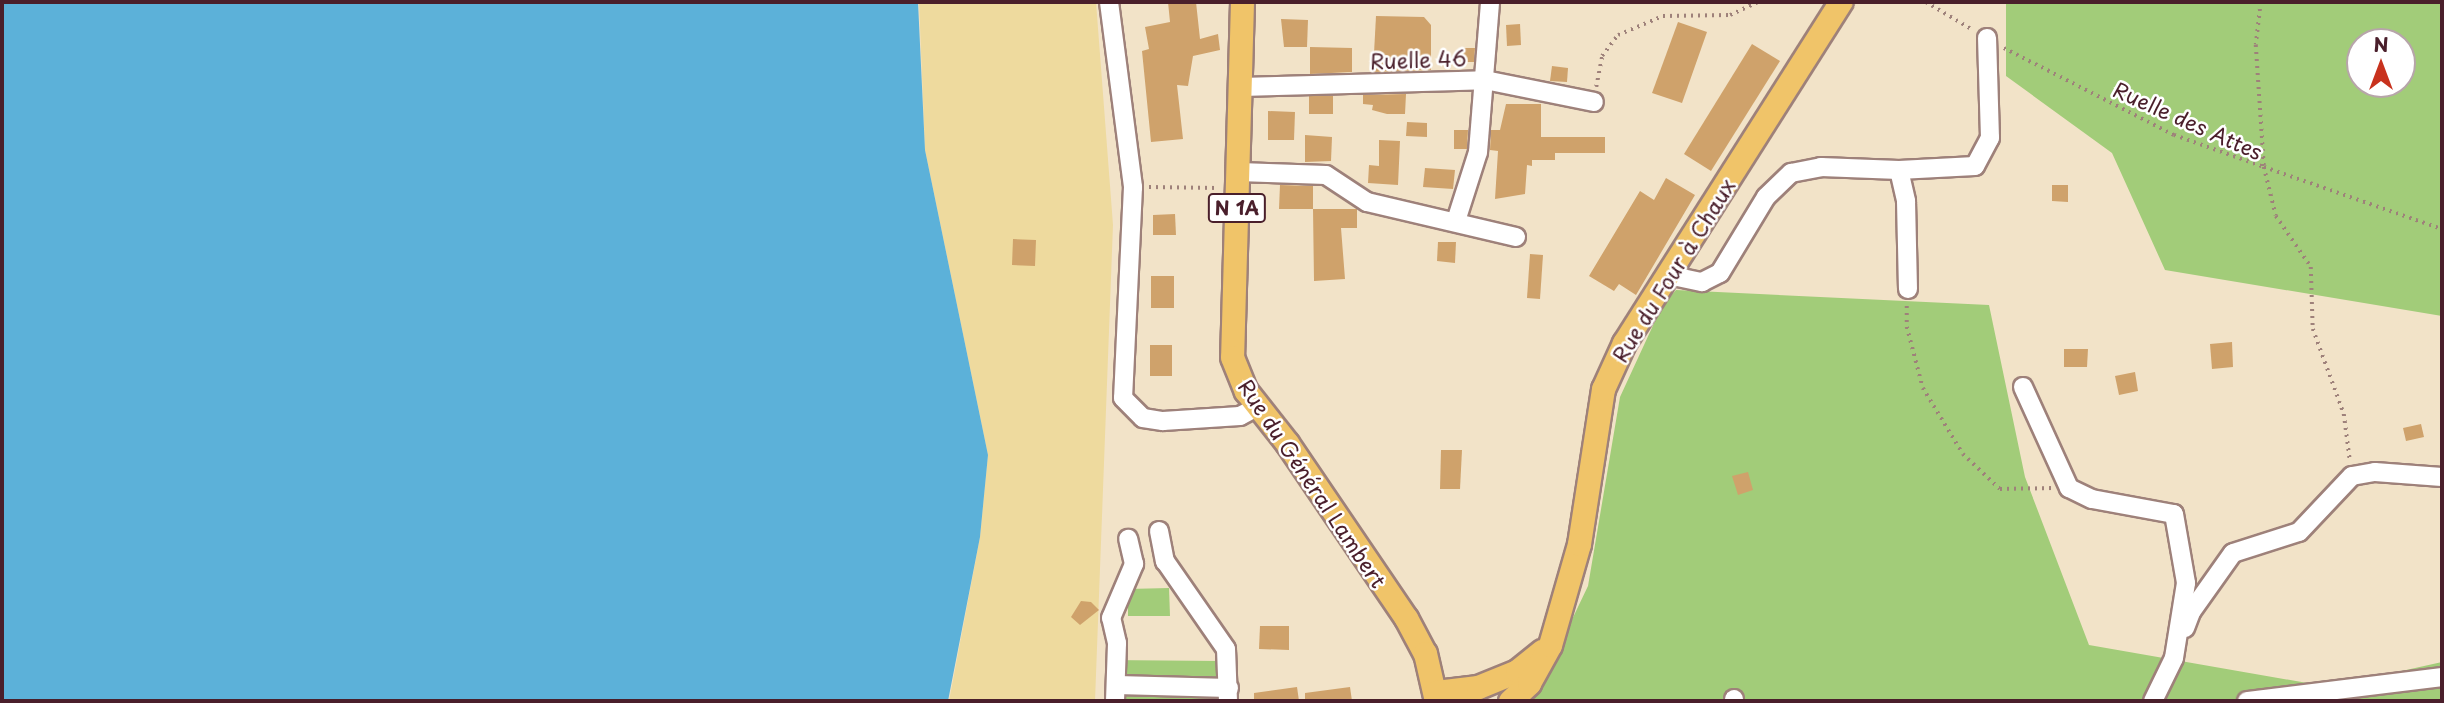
<!DOCTYPE html>
<html>
<head>
<meta charset="utf-8">
<style>
	body { margin:0 }
	#map { position:relative; width:2444px; height:703px; overflow:hidden; background:#f2e3c8; font-family:"Playpen Sans",sans-serif }
	div>[style] { position:absolute }
	[style*='--x'] { left:calc(var(--x)*1px); top:calc(var(--y)*1px); width:calc(var(--w)*1px); rotate:calc(var(--a)*1deg) }
	.green>* { inset:0; background:#a2cc79 }
	.sand>* { inset:0; background:#eeda9e }
	.water>* { inset:0; background:#5cb1d9 }
	.building>* { inset:0; background:#cfa26b }
	.path>* { height:3.5px; margin-top:-1.75px; transform-origin:0; background:repeating-linear-gradient(90deg,#9e817a 0 2px,transparent 0 7px) }
	.roads { filter:drop-shadow(2px 0 #9e817a) drop-shadow(-2px 0 #9e817a) drop-shadow(0 2px #9e817a) drop-shadow(0 -2px #9e817a) }
	.minor>* { height:18px; margin:-9px; padding:0 9px; transform-origin:9px; border-radius:9px; background:#fff }
	.major>* { height:23px; margin:-11.5px; padding:0 11.5px; transform-origin:11.5px; border-radius:11.5px; background:#f0c469 }
	span { translate:-50% -50%; white-space:nowrap; text-align:center; line-height:1.15; -webkit-text-stroke:5px #fff; paint-order:stroke }
	.shield-label span { padding:2px 5px; background:#fff; border:2px solid; border-radius:5px; -webkit-text-stroke-width:0 }
	.shield-label { font-size:19px; color:#4a1f2b; font-weight:700 }
	.street-label { font-size:21px; color:#4a1f2b }
	.frame { position:absolute; inset:0; border:4px solid #4a1f2b; pointer-events:none }
	.north { position:absolute; left:2346px; top:28px; width:70px; height:70px; box-sizing:border-box; background:#fff; border:2px solid #b7a5aa; border-radius:50%; rotate:0deg; font-size:19px; font-weight:700; line-height:28px; text-align:center; color:#4a1f2b }
	.north::after { content:''; display:block; margin:auto; width:24px; height:32px; background:#c8321e; clip-path:polygon(50% 0,100% 100%,50% 72%,0 100%) }
</style>
</head>
<body>
<div id="map">
	<div class="green">
		<div style="clip-path:polygon(evenodd,2006px 2px,2442px 2px,2442px 316px,2165px 270px,2112px 153px,2006px 76px,2006px 2px,2360px 42px,2402px 42px,2402px 84px,2360px 84px,2360px 42px)"></div>
		<div style="clip-path:polygon(1676px 290px,1989px 305px,2025px 477px,2089px 645px,2330px 687px,2442px 662px,2442px 701px,1533px 701px,1588px 586px,1620px 397px,1662px 306px)"></div>
		<div style="clip-path:polygon(1169px 588px,1170px 616px,1128px 616px,1128px 589px)"></div>
		<div style="clip-path:polygon(1106px 660px,1220px 661px,1220px 701px,1106px 701px)"></div>
	</div>
	<div class="sand">
		<div style="clip-path:polygon(919px 2px,1096px 2px,1113px 225px,1095px 701px,949px 701px,980px 537px,988px 455px,925px 150px)"></div>
	</div>
	<div class="water">
		<div style="clip-path:polygon(2px 2px,918px 2px,925px 150px,988px 455px,980px 537px,948px 701px,2px 701px)"></div>
	</div>
	<div class="building">
		<div style="clip-path:polygon(1168px 2px,1196px 2px,1200px 39px,1218px 34px,1220px 50px,1193px 56px,1188px 86px,1177px 85px,1183px 139px,1151px 142px,1142px 51px,1149px 49px,1145px 27px,1170px 22px)"></div>
		<div style="clip-path:polygon(1376px 16px,1424px 17px,1431px 25px,1431px 70px,1373px 72px)"></div>
		<div style="clip-path:polygon(1281px 19px,1308px 20px,1307px 47px,1284px 47px)"></div>
		<div style="clip-path:polygon(1678px 22px,1707px 32px,1682px 103px,1652px 93px)"></div>
		<div style="clip-path:polygon(1520px 24px,1521px 45px,1507px 46px,1506px 25px)"></div>
		<div style="clip-path:polygon(1752px 44px,1780px 61px,1711px 171px,1684px 154px)"></div>
		<div style="clip-path:polygon(1310px 47px,1352px 48px,1352px 72px,1310px 74px)"></div>
		<div style="clip-path:polygon(1461px 48px,1475px 48px,1474px 62px,1461px 62px)"></div>
		<div style="clip-path:polygon(1552px 66px,1568px 68px,1567px 82px,1550px 81px)"></div>
		<div style="clip-path:polygon(1406px 94px,1405px 114px,1387px 114px,1372px 110px,1373px 105px,1363px 104px,1363px 95px)"></div>
		<div style="clip-path:polygon(1309px 96px,1333px 96px,1333px 114px,1309px 114px)"></div>
		<div style="clip-path:polygon(1506px 104px,1541px 104px,1541px 137px,1605px 137px,1605px 153px,1555px 153px,1555px 160px,1532px 160px,1532px 166px,1527px 165px,1525px 194px,1495px 199px,1498px 151px,1490px 150px,1491px 130px,1500px 130px)"></div>
		<div style="clip-path:polygon(1268px 111px,1295px 112px,1294px 140px,1268px 140px)"></div>
		<div style="clip-path:polygon(1407px 122px,1427px 123px,1427px 137px,1406px 136px)"></div>
		<div style="clip-path:polygon(1454px 130px,1468px 130px,1467px 149px,1454px 149px)"></div>
		<div style="clip-path:polygon(1305px 135px,1332px 137px,1331px 161px,1305px 162px)"></div>
		<div style="clip-path:polygon(1379px 140px,1400px 141px,1398px 185px,1368px 183px,1369px 165px,1379px 166px)"></div>
		<div style="clip-path:polygon(1425px 168px,1455px 170px,1453px 189px,1423px 187px)"></div>
		<div style="clip-path:polygon(1666px 178px,1695px 195px,1636px 295px,1619px 284px,1614px 291px,1589px 276px,1640px 191px,1654px 200px)"></div>
		<div style="clip-path:polygon(1280px 185px,1313px 186px,1313px 209px,1279px 209px)"></div>
		<div style="clip-path:polygon(2052px 185px,2068px 185px,2068px 202px,2052px 201px)"></div>
		<div style="clip-path:polygon(1313px 209px,1357px 209px,1357px 228px,1341px 228px,1345px 279px,1314px 281px)"></div>
		<div style="clip-path:polygon(1175px 214px,1176px 235px,1153px 235px,1153px 215px)"></div>
		<div style="clip-path:polygon(1013px 239px,1036px 240px,1035px 266px,1012px 265px)"></div>
		<div style="clip-path:polygon(1438px 242px,1456px 242px,1455px 263px,1437px 261px)"></div>
		<div style="clip-path:polygon(1530px 254px,1543px 255px,1540px 299px,1527px 298px)"></div>
		<div style="clip-path:polygon(1151px 276px,1174px 276px,1174px 308px,1151px 308px)"></div>
		<div style="clip-path:polygon(2232px 342px,2233px 367px,2212px 369px,2210px 344px)"></div>
		<div style="clip-path:polygon(1150px 345px,1172px 345px,1172px 376px,1150px 376px)"></div>
		<div style="clip-path:polygon(2064px 349px,2088px 349px,2087px 367px,2064px 367px)"></div>
		<div style="clip-path:polygon(2135px 372px,2138px 391px,2119px 395px,2115px 376px)"></div>
		<div style="clip-path:polygon(2421px 424px,2424px 437px,2406px 441px,2403px 428px)"></div>
		<div style="clip-path:polygon(1441px 450px,1462px 450px,1460px 489px,1440px 489px)"></div>
		<div style="clip-path:polygon(1748px 472px,1753px 490px,1738px 495px,1732px 476px)"></div>
		<div style="clip-path:polygon(1081px 601px,1091px 602px,1099px 610px,1080px 625px,1071px 617px)"></div>
		<div style="clip-path:polygon(1260px 626px,1289px 626px,1289px 650px,1259px 649px)"></div>
		<div style="clip-path:polygon(1297px 687px,1299px 701px,1254px 701px,1254px 693px)"></div>
		<div style="clip-path:polygon(1350px 687px,1352px 701px,1305px 701px,1305px 693px)"></div>
	</div>
	<div class="path">
		<div style="--x:1926;--y:2;--w:55;--a:30.8"></div>
		<div style="--x:2261;--y:2;--w:43;--a:96.6"></div>
		<div style="--x:2256;--y:45;--w:122;--a:86.2"></div>
		<div style="--x:2264;--y:167;--w:188;--a:19.2"></div>
		<div style="--x:2004;--y:48;--w:191;--a:27.1"></div>
		<div style="--x:2174;--y:135;--w:96;--a:19.6"></div>
		<div style="--x:2264;--y:167;--w:50;--a:76.2"></div>
		<div style="--x:2276;--y:216;--w:62;--a:55.5"></div>
		<div style="--x:2311;--y:267;--w:62;--a:88.2"></div>
		<div style="--x:2313;--y:329;--w:90;--a:70"></div>
		<div style="--x:2344;--y:414;--w:46;--a:82.6"></div>
		<div style="--x:1596;--y:87;--w:32;--a:-79"></div>
		<div style="--x:1602;--y:56;--w:26;--a:-53"></div>
		<div style="--x:1618;--y:35;--w:49;--a:-22.9"></div>
		<div style="--x:1663;--y:16;--w:67;--a:-0.9"></div>
		<div style="--x:1730;--y:15;--w:31;--a:-25"></div>
		<div style="--x:1149;--y:187;--w:69;--a:0.8"></div>
		<div style="--x:1907;--y:306;--w:21;--a:90"></div>
		<div style="--x:1907;--y:327;--w:63;--a:75.3"></div>
		<div style="--x:1923;--y:388;--w:77;--a:58.8"></div>
		<div style="--x:1963;--y:454;--w:51;--a:43.4"></div>
		<div style="--x:2000;--y:489;--w:53;--a:-1.1"></div>
	</div>
	<div class="roads">
		<div class="minor">
			<div style="--x:1109;--y:2;--w:187;--a:82.6"></div>
			<div style="--x:1133;--y:187;--w:211;--a:92.7"></div>
			<div style="--x:1123;--y:398;--w:28;--a:45"></div>
			<div style="--x:1143;--y:418;--w:20;--a:9"></div>
			<div style="--x:1163;--y:421;--w:77;--a:-3.7"></div>
			<div style="--x:1240;--y:416;--w:21;--a:-28"></div>
			<div style="--x:1241;--y:87;--w:244;--a:-1.6"></div>
			<div style="--x:1485;--y:80;--w:111;--a:11.4"></div>
			<div style="--x:1899;--y:170;--w:32;--a:77"></div>
			<div style="--x:1906;--y:201;--w:88;--a:88.7"></div>
			<div style="--x:1239;--y:172;--w:87;--a:2"></div>
			<div style="--x:1326;--y:175;--w:49;--a:33.4"></div>
			<div style="--x:1367;--y:202;--w:153;--a:13.2"></div>
			<div style="--x:1456;--y:221;--w:72;--a:-72.3"></div>
			<div style="--x:1478;--y:152;--w:150;--a:-85.4"></div>
			<div style="--x:1668;--y:275;--w:35;--a:12"></div>
			<div style="--x:1702;--y:282;--w:20;--a:-27"></div>
			<div style="--x:1720;--y:273;--w:89;--a:-58.8"></div>
			<div style="--x:1766;--y:197;--w:35;--a:-44"></div>
			<div style="--x:1791;--y:173;--w:31;--a:-11"></div>
			<div style="--x:1821;--y:167;--w:78;--a:2.2"></div>
			<div style="--x:1899;--y:170;--w:76;--a:-3"></div>
			<div style="--x:1975;--y:166;--w:32;--a:-62"></div>
			<div style="--x:1990;--y:138;--w:100;--a:-91.7"></div>
			<div style="--x:2023;--y:387;--w:111;--a:65.5"></div>
			<div style="--x:2069;--y:488;--w:25;--a:26"></div>
			<div style="--x:2092;--y:499;--w:83;--a:10.4"></div>
			<div style="--x:2174;--y:514;--w:70;--a:80.1"></div>
			<div style="--x:2186;--y:583;--w:76;--a:99.1"></div>
			<div style="--x:2174;--y:658;--w:48;--a:116"></div>
			<div style="--x:1159;--y:531;--w:31;--a:79"></div>
			<div style="--x:1165;--y:561;--w:107;--a:55.3"></div>
			<div style="--x:1226;--y:649;--w:52;--a:87.8"></div>
			<div style="--x:2185;--y:628;--w:17;--a:-69"></div>
			<div style="--x:2191;--y:612;--w:72;--a:-54.6"></div>
			<div style="--x:2233;--y:553;--w:69;--a:-17.7"></div>
			<div style="--x:2299;--y:532;--w:77;--a:-46.6"></div>
			<div style="--x:2352;--y:476;--w:23;--a:-10"></div>
			<div style="--x:2375;--y:472;--w:67;--a:4.3"></div>
			<div style="--x:1117;--y:685;--w:112;--a:1.5"></div>
			<div style="--x:1734;--y:699;--w:2;--a:90"></div>
			<div style="--x:1115;--y:701;--w:58;--a:-88"></div>
			<div style="--x:1117;--y:643;--w:26;--a:-103"></div>
			<div style="--x:1111;--y:618;--w:59;--a:-66.9"></div>
			<div style="--x:1134;--y:564;--w:26;--a:-103"></div>
			<div style="--x:2247;--y:701;--w:196;--a:-7"></div>
		</div>
		<div class="major">
			<div style="--x:1242;--y:2;--w:355;--a:91.6"></div>
			<div style="--x:1232;--y:357;--w:37;--a:68"></div>
			<div style="--x:1246;--y:391;--w:66;--a:51.7"></div>
			<div style="--x:1287;--y:443;--w:212;--a:55.8"></div>
			<div style="--x:1406;--y:618;--w:40;--a:62"></div>
			<div style="--x:1425;--y:653;--w:49;--a:77.1"></div>
			<div style="--x:1436;--y:692;--w:42;--a:-6.8"></div>
			<div style="--x:1478;--y:687;--w:42;--a:-22.3"></div>
			<div style="--x:1517;--y:671;--w:32;--a:-39"></div>
			<div style="--x:1510;--y:701;--w:26;--a:-43"></div>
			<div style="--x:1529;--y:683;--w:43;--a:-61.1"></div>
			<div style="--x:1550;--y:645;--w:105;--a:-74"></div>
			<div style="--x:1579;--y:544;--w:157;--a:-81.2"></div>
			<div style="--x:1603;--y:389;--w:51;--a:-65.5"></div>
			<div style="--x:1624;--y:343;--w:404;--a:-57.6"></div>
		</div>
	</div>
	<div class="shield-label">
		<span style="left:1237px;top:208px">N 1A</span>
	</div>
	<div class="street-label">
		<span style="left:1418px;top:59px;rotate:-2deg">Ruelle 46</span>
		<span style="left:2188px;top:120px;rotate:24deg">Ruelle des Attes</span>
		<span style="left:1673px;top:270px;rotate:-58deg">Rue du Four à Chaux</span>
		<span style="left:1313px;top:483px;rotate:56deg">Rue du Général Lambert</span>
	</div>
	<div class="frame"></div>
	<div class="north">N</div>
</div>
</body>
</html>
